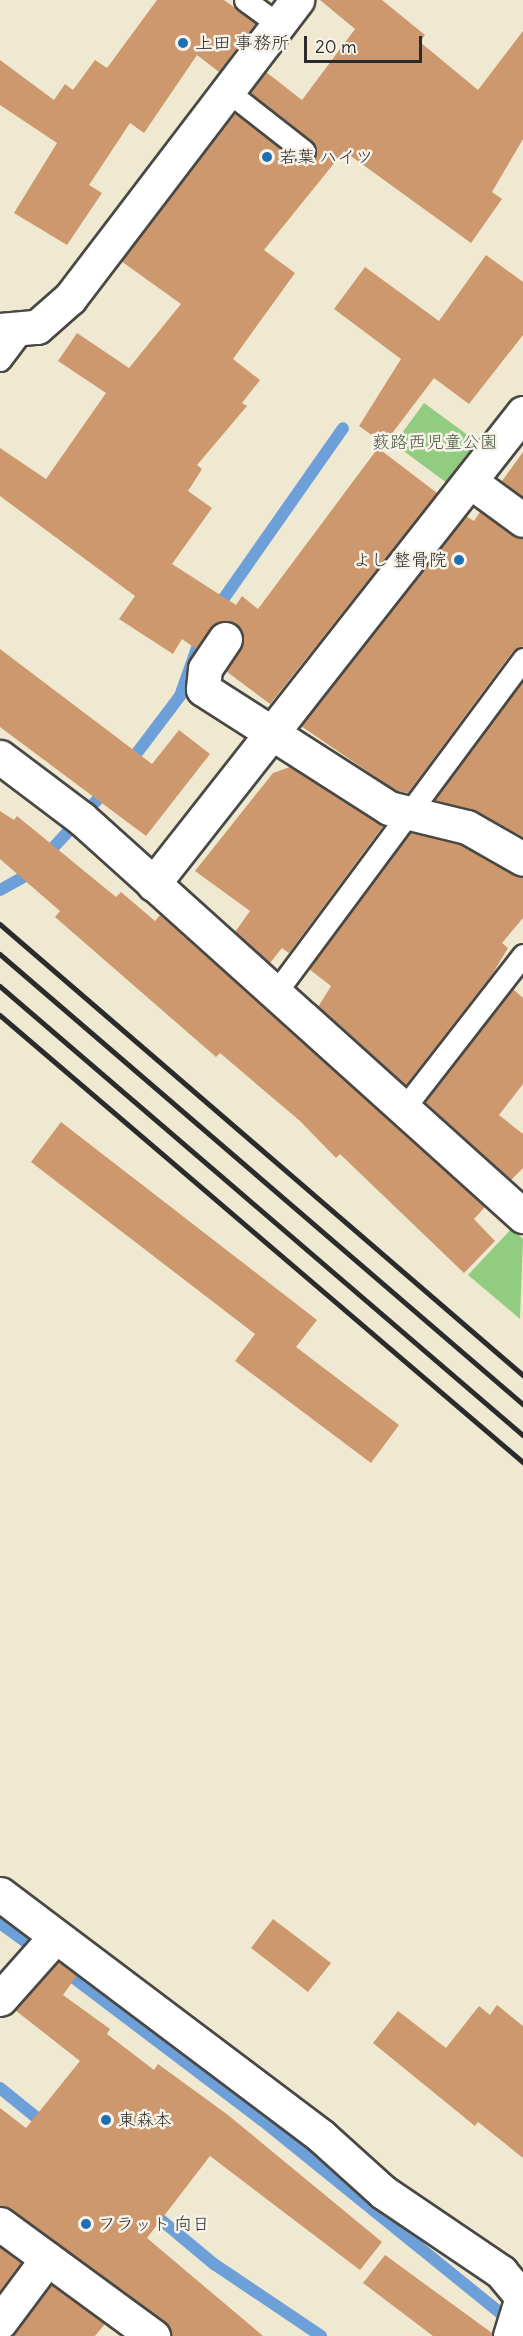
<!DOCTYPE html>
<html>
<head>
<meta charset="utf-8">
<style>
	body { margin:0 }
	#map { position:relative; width:523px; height:2336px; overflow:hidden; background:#f0e9d1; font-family:Delius,"Klee One",sans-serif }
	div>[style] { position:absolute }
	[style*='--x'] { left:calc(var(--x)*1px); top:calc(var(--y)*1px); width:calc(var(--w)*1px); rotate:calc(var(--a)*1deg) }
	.green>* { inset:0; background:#91cc80 }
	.stream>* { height:12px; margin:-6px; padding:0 6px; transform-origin:6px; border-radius:6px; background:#6d9fd8 }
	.building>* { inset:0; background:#cd986d }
	.roads { filter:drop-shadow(2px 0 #494844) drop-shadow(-2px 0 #494844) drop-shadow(0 2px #494844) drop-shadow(0 -2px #494844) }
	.service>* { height:21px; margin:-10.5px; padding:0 10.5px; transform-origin:10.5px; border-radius:10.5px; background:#fff }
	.minor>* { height:33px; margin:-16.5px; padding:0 16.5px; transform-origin:16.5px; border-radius:16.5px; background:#fff }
	.rail>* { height:4.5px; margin:-2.25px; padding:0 2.25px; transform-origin:2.25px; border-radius:2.25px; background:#2b2b2b }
	.dots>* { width:16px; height:16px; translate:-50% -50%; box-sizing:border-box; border:3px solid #f7f3e8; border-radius:50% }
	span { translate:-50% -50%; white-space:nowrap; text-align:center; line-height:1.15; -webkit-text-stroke:5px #f7f3e8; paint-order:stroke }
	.poi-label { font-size:18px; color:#2b2b2b }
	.left { translate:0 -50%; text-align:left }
	.right { translate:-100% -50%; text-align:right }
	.park-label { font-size:18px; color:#4a5b44 }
	.scale { position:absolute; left:304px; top:36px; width:118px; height:27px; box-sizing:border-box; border:3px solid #2b2b2b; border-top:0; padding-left:8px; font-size:18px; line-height:21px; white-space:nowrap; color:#2b2b2b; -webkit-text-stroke:4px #f7f3e8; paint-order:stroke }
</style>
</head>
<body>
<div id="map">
	<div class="green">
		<div style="clip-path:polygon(424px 403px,469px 436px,464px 444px,472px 449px,447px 483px,394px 444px)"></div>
		<div style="clip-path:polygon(512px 1228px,523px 1239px,520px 1319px,468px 1275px)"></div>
	</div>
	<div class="stream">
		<div style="--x:215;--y:611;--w:223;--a:-55"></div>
		<div style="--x:127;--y:766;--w:88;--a:-52.9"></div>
		<div style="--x:180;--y:696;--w:66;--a:-70.5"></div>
		<div style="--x:0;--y:890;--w:33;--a:-29"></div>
		<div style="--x:29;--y:874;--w:117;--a:-47.4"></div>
		<div style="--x:0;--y:1923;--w:51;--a:36.2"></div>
		<div style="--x:62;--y:1969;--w:251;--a:37.1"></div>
		<div style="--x:262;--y:2120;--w:323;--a:39"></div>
		<div style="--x:0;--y:2088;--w:60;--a:39"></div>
		<div style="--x:148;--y:2209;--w:86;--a:39.8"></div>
		<div style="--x:214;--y:2264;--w:129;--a:33.9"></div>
	</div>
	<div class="building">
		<div style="clip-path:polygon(157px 0,224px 0,256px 23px,219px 72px,197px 55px,144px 133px,130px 123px,89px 185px,102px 193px,67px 245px,14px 213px,57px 143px,0 105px,0 60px,54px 100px,65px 84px,73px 90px,95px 60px,107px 68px)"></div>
		<div style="clip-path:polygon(320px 0,382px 0,425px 35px,420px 42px,478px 90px,523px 31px,523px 139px,492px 192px,502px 199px,471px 243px,344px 151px,264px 250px,295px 273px,233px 359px,260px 380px,242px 403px,247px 406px,197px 465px,202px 469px,188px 491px,212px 508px,172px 564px,236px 605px,242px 596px,258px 609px,378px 448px,437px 493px,270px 704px,226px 671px,244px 641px,235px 623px,216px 623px,196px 649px,182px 639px,173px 654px,119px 619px,135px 596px,0 496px,0 448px,46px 479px,106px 393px,58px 361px,77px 333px,129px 368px,181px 304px,121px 261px,235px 113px,297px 161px,314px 158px,312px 141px,250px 93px,266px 72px,302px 100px,355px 29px)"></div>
		<div style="clip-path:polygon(486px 255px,523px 282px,523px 335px,469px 404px,434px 378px,384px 444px,359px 426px,401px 359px,334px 309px,365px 267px,439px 321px)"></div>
		<div style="clip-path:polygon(523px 452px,523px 497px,502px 481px)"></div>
		<div style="clip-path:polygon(480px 512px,523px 538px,523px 646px,513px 651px,408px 793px,396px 791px,301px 726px,466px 516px,474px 521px)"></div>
		<div style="clip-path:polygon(0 649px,152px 764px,179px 730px,210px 754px,146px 836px,0 727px)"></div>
		<div style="clip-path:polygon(523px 680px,523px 837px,476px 811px,434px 800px)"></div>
		<div style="clip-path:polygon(290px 767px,383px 826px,289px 953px,282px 948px,270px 963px,235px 932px,250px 911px,195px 871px,273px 773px)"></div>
		<div style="clip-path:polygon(0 811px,14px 820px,17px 816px,116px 897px,121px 892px,155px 921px,160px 915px,485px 1207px,474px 1219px,495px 1241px,464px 1273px,340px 1154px,336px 1158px,300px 1121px,220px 1053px,216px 1057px,55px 917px,60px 911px,0 859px)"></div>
		<div style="clip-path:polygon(410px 832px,460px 845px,523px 878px,523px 918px,502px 943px,508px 948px,493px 973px,406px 1085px,318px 1007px,331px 986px,309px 969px)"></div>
		<div style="clip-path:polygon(513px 989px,523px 998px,523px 1084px,499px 1115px,523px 1134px,523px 1168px,511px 1180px,425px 1102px)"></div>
		<div style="clip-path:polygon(61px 1122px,317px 1320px,296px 1347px,399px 1425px,371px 1463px,235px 1361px,255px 1334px,31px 1162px)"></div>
		<div style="clip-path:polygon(273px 1919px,331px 1963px,308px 1992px,251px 1948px)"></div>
		<div style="clip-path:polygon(58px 1961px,77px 1975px,63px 1995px,110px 2029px,107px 2034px,154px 2070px,158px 2064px,228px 2115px,382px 2242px,360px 2270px,210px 2156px,147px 2238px,263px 2336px,171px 2336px,164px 2321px,0 2206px,0 2108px,26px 2128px,80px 2061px,15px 2010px)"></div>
		<div style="clip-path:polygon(497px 2005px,523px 2026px,523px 2158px,478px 2122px,475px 2126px,373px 2043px,398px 2011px,446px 2048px,479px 2006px,490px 2015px)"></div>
		<div style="clip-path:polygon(0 2247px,21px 2263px,0 2291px)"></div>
		<div style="clip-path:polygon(385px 2255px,492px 2333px,492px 2336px,433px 2336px,363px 2283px)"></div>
		<div style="clip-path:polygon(51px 2285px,105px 2324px,95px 2336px,12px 2336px)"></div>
	</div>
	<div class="roads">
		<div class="service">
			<div style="--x:245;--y:0;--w:39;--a:36"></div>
			<div style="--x:226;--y:90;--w:99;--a:38"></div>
			<div style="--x:0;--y:360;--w:35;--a:-53"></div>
			<div style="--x:276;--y:992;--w:415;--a:-53.4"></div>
			<div style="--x:404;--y:1108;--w:194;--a:-52.1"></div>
		</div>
		<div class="minor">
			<div style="--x:0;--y:330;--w:37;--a:-5"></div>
			<div style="--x:37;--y:327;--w:44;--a:-41.3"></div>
			<div style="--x:70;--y:298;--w:375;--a:-52.7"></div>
			<div style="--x:471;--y:482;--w:64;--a:36.2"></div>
			<div style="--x:225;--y:639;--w:36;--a:124"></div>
			<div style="--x:205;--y:669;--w:20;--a:96"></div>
			<div style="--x:203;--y:689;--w:221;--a:32.6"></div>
			<div style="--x:389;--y:808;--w:80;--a:13.7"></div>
			<div style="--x:467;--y:827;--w:64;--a:29.7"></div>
			<div style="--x:0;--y:757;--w:101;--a:37"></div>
			<div style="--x:81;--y:818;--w:595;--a:42"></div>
			<div style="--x:153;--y:884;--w:599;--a:-51.85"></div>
			<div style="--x:0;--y:1894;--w:402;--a:37"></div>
			<div style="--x:321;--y:2136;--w:84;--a:42.1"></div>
			<div style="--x:383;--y:2192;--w:143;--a:34.1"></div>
			<div style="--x:501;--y:2272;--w:33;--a:50"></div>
			<div style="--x:522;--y:2297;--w:41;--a:107.1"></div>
			<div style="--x:0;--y:1999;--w:83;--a:-48.4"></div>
			<div style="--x:0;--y:2224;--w:190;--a:36.2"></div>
			<div style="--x:0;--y:2322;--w:79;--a:-53.3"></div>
		</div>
	</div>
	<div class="rail">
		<div style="--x:0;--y:924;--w:691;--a:40.77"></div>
		<div style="--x:0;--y:954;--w:690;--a:40.71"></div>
		<div style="--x:0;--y:986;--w:689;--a:40.65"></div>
		<div style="--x:0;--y:1015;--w:688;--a:40.52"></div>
	</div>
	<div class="dots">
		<div style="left:183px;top:43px;background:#1f6fb2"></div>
		<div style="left:267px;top:157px;background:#1f6fb2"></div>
		<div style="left:459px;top:560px;background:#1f6fb2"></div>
		<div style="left:106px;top:2120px;background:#1f6fb2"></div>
		<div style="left:86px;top:2224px;background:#1f6fb2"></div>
	</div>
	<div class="poi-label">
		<span class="left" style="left:195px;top:43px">上田 事務所</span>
		<span class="left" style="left:279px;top:157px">若葉 ハイツ</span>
		<span class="right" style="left:447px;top:560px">よし 整骨院</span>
		<span class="left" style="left:118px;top:2120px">東森本</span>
		<span class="left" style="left:98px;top:2224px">フラット 向日</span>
	</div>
	<div class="park-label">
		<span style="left:435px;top:442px">薮路西児童公園</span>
	</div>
	<div class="scale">20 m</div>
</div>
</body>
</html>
